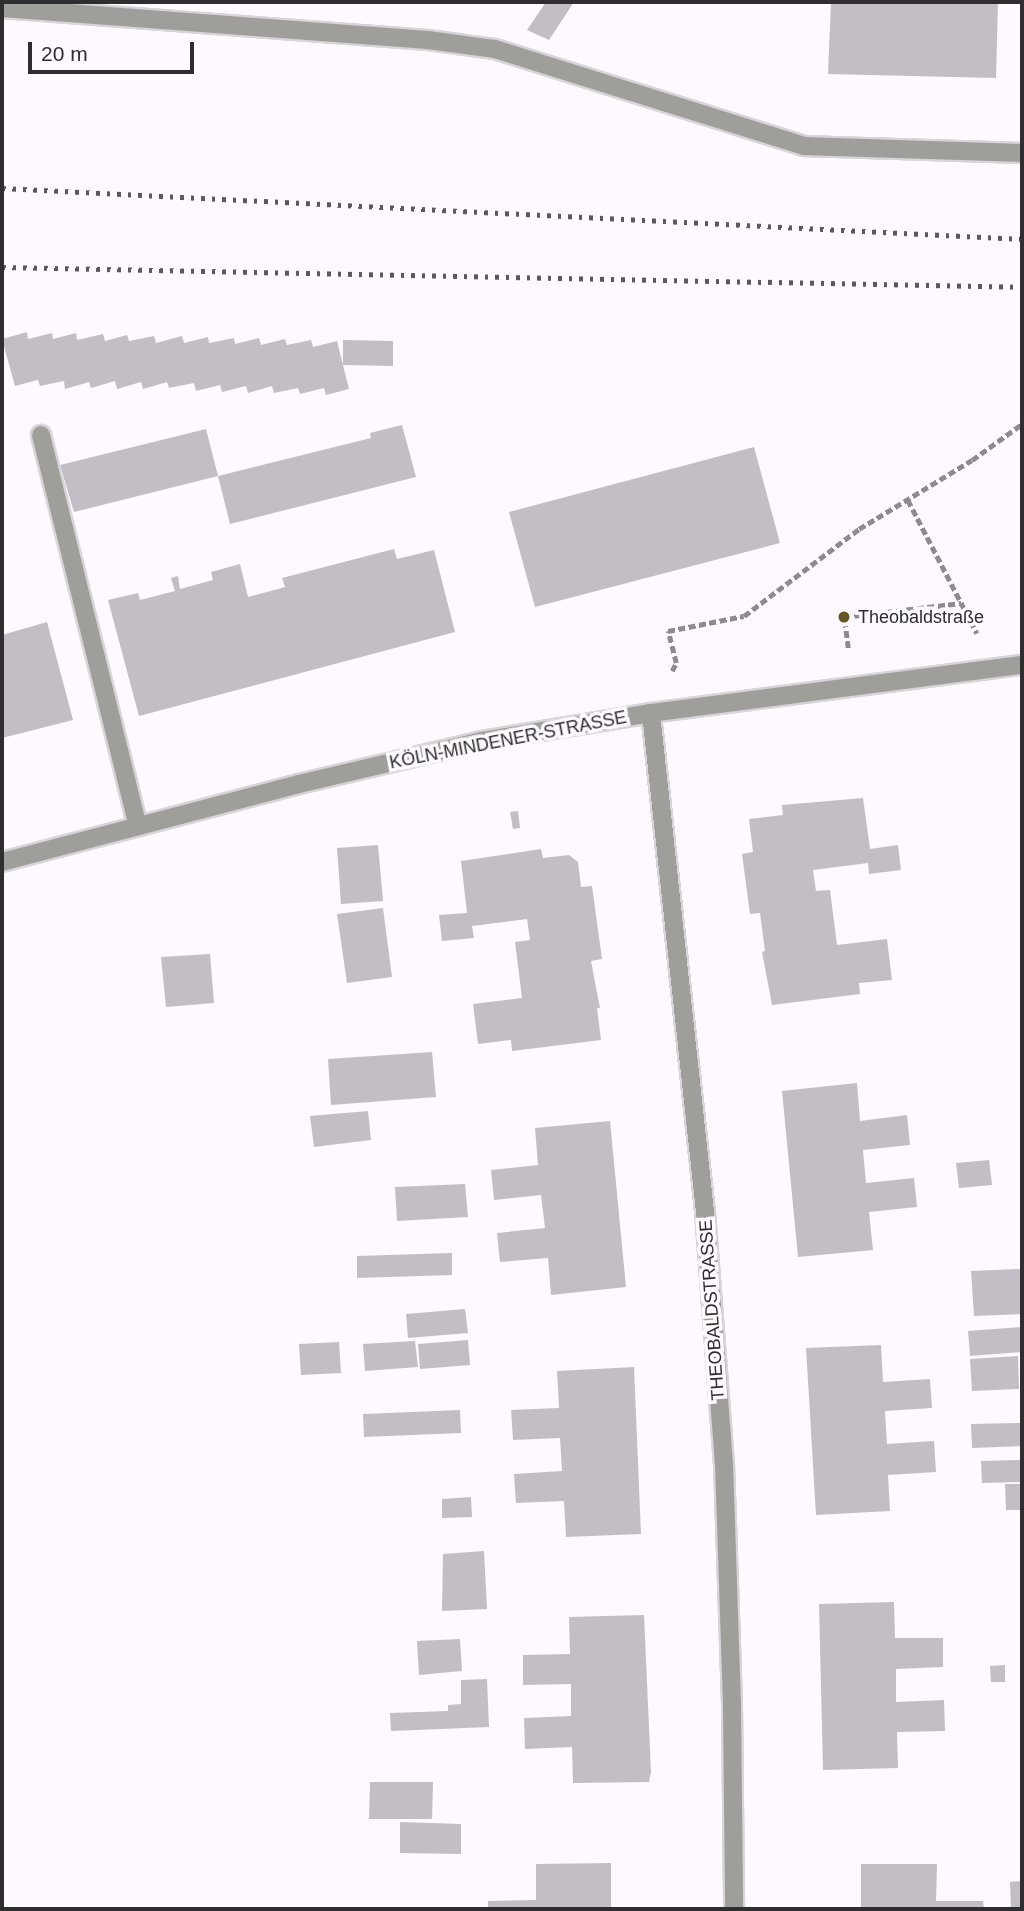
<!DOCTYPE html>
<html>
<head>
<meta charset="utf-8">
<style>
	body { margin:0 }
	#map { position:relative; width:1024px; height:1911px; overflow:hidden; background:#fdf9fe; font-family:Arial,sans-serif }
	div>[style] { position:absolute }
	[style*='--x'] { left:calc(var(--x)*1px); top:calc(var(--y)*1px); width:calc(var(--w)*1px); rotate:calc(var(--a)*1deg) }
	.building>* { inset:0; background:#c3bec6 }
	.path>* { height:4.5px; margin-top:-2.25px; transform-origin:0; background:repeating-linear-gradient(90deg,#8e8b8f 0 7px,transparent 0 10.5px) }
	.roads { filter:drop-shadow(2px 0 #d8d4d9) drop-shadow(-2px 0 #d8d4d9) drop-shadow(0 2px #d8d4d9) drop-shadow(0 -2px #d8d4d9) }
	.service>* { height:18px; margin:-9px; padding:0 9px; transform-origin:9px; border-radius:9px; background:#9f9e9a }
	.minor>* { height:18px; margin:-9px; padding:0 9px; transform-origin:9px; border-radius:9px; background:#9f9e9a }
	.tertiary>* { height:18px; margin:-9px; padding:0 9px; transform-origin:9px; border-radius:9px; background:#9f9e9a }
	.rail>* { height:5px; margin-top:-2.5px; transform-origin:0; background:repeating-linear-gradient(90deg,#5b595c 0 3.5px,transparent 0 10.5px) }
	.dots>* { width:19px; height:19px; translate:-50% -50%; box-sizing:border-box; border:4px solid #fdf9fe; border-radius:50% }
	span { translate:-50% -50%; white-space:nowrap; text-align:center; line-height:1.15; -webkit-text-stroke:7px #fdf9fe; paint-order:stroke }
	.poi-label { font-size:18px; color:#2f2d30 }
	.left { translate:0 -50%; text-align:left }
	.street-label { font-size:18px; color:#2f2d30 }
	.frame { position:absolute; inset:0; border:4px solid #2f2d30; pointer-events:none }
	.scale { position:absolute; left:28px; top:42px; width:166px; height:32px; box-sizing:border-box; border:4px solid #2f2d30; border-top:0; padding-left:9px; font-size:21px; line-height:24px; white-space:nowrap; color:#2f2d30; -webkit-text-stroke:5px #fdf9fe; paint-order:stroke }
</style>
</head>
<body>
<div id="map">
	<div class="building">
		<div style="clip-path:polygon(546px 2px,574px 2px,549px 40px,527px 30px)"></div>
		<div style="clip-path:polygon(831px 2px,998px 2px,996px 78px,828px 74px)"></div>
		<div style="clip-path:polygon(27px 332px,28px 339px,52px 333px,53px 339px,76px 333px,77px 340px,103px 334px,105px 341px,127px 335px,129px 341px,154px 336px,156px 343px,182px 336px,184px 343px,208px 337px,209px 343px,234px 338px,235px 344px,259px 338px,261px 345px,285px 339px,287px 345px,311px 340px,313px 347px,337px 341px,349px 389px,326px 395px,324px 388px,300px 394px,298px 388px,274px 393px,272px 386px,248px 393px,246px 386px,222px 392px,220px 385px,196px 391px,194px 383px,169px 388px,167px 382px,143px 389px,141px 382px,117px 389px,115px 381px,91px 388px,89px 382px,65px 389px,64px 381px,40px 386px,38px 380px,15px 386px,2px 339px)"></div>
		<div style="clip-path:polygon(343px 340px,393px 341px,393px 366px,343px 365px)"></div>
		<div style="clip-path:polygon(402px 425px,416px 477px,230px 524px,218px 476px,371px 438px,370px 433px)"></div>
		<div style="clip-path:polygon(206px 429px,218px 476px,74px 512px,60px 465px)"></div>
		<div style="clip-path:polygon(754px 447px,780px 543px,535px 607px,509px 512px)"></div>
		<div style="clip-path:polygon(394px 549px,397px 559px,434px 550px,455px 632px,139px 716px,108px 600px,138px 593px,140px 600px,175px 591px,171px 578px,178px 576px,180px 589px,213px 580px,211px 572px,240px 564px,248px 597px,285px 587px,282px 578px)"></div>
		<div style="clip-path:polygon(47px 622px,73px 720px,2px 738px,2px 635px)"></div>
		<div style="clip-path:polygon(863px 798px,870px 849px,898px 845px,901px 870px,869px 874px,868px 863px,813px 870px,816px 891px,830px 890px,837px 945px,887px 939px,892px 980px,859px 983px,860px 994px,772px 1005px,762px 952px,765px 951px,760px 913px,750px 914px,742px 854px,753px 852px,749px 819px,783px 815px,782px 805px)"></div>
		<div style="clip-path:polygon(518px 811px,520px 828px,513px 829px,510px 812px)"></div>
		<div style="clip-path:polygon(378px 845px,383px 901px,341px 904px,337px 848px)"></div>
		<div style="clip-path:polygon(541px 849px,543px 858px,569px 855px,578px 862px,581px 887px,592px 886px,602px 959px,591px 961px,600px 1008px,597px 1008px,601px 1040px,512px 1051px,511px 1040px,478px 1044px,473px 1004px,522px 998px,515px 942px,530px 940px,527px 919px,472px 926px,474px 938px,442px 941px,439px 915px,467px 913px,461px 861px)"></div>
		<div style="clip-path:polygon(383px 908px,392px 977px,347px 983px,337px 914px)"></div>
		<div style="clip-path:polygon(210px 954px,214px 1003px,166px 1007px,161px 957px)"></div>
		<div style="clip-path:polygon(432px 1052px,436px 1097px,331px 1105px,328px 1059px)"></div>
		<div style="clip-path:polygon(857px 1083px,860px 1121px,907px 1115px,910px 1145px,863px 1150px,866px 1183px,914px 1178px,917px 1207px,869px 1212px,873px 1250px,798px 1257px,782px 1091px)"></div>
		<div style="clip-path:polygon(368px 1111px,371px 1140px,314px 1147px,310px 1116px)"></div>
		<div style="clip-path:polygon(610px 1121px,626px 1287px,551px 1295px,548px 1258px,500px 1262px,497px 1233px,545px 1228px,541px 1195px,494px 1200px,491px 1170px,538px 1165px,535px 1128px)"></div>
		<div style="clip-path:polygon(989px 1160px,992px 1185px,959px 1188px,956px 1163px)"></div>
		<div style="clip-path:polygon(465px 1184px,468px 1217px,397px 1221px,395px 1187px)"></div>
		<div style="clip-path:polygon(452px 1253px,452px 1275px,357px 1278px,357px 1256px)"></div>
		<div style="clip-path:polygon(1020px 1269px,1022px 1314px,974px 1316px,971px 1271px)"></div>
		<div style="clip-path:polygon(465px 1309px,468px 1333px,408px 1338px,406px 1314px)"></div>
		<div style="clip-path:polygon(1022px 1327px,1022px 1352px,970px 1356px,968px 1331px)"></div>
		<div style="clip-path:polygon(468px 1340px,470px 1365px,420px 1369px,418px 1344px)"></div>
		<div style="clip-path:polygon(415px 1341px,418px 1367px,365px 1371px,363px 1344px)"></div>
		<div style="clip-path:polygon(339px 1342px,341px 1373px,301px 1375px,299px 1344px)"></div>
		<div style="clip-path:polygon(881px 1345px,883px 1382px,930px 1379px,932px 1408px,885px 1411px,887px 1444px,934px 1441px,936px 1472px,888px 1475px,890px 1511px,816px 1515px,806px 1348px)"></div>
		<div style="clip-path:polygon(1018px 1356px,1019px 1389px,972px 1391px,970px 1359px)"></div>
		<div style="clip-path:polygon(634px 1367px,641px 1534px,566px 1537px,564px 1501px,516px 1503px,514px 1474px,562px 1471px,560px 1438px,513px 1440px,511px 1410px,559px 1408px,557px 1371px)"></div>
		<div style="clip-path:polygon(460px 1410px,461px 1433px,364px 1437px,363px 1414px)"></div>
		<div style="clip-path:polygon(1022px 1423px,1022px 1446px,972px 1448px,971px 1424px)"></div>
		<div style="clip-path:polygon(1022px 1460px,1022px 1482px,982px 1483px,981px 1461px)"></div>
		<div style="clip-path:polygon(1005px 1484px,1022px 1484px,1022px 1510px,1006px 1510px)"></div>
		<div style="clip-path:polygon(471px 1497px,472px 1517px,442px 1518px,442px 1499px)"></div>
		<div style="clip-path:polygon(484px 1551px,487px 1609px,442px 1611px,443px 1554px)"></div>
		<div style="clip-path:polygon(894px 1602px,895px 1638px,943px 1638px,943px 1667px,896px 1669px,896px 1702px,944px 1700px,945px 1731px,897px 1732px,898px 1768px,823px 1770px,819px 1604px)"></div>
		<div style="clip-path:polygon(644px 1615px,651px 1772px,649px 1782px,573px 1783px,572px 1747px,525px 1749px,524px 1718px,571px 1716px,571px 1684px,523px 1685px,523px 1655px,570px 1654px,569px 1617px)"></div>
		<div style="clip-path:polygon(460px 1639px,462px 1671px,419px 1675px,417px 1641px)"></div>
		<div style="clip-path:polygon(1005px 1665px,1005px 1682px,991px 1682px,990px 1666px)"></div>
		<div style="clip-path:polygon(487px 1679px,489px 1727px,391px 1731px,390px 1713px,448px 1711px,448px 1705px,461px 1704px,461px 1680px)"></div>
		<div style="clip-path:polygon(370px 1782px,433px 1782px,432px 1819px,369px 1819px)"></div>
		<div style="clip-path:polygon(400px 1822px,461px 1824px,461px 1854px,400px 1853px)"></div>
		<div style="clip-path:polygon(611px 1863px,611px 1909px,488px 1909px,488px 1901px,536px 1900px,536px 1864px)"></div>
		<div style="clip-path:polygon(861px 1864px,937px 1864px,936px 1901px,983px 1901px,984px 1909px,861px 1909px)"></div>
		<div style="clip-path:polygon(1022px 1881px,1022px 1909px,1011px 1909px,1010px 1882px)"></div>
	</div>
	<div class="path">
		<div style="--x:908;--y:500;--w:150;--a:62.6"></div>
		<div style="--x:848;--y:648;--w:31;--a:-97"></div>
		<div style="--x:844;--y:617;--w:118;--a:-6.8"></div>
		<div style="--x:672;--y:671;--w:9;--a:-63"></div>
		<div style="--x:676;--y:663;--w:33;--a:-104"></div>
		<div style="--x:668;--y:631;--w:77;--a:-11.2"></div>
		<div style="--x:744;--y:616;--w:144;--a:-37.1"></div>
		<div style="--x:859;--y:529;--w:132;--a:-31.4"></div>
		<div style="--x:972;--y:460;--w:62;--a:-35.8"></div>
	</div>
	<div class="roads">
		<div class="service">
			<div style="--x:2;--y:8;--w:427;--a:4.3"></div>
			<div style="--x:428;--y:40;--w:68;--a:7.7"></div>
			<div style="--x:495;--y:49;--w:324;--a:17.4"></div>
			<div style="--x:804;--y:146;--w:218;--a:1.8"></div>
			<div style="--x:41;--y:435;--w:403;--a:76.1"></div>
		</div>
		<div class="minor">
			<div style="--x:651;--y:713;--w:502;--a:83.82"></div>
			<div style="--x:705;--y:1212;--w:252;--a:85.7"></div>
			<div style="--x:724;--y:1463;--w:242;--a:88.1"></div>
			<div style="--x:732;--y:1705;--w:204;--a:89.4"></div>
		</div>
		<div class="tertiary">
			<div style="--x:2;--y:862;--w:307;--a:-14.7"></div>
			<div style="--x:299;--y:784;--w:188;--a:-13.2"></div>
			<div style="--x:482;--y:741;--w:171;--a:-9.4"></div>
			<div style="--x:651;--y:713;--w:374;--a:-7.4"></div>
		</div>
	</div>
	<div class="rail">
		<div style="--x:2;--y:188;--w:1021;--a:2.86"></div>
		<div style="--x:2;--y:267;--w:1020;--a:1.12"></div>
	</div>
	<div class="dots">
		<div style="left:844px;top:617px;background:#665623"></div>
	</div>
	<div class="poi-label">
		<span class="left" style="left:858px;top:617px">Theobaldstraße</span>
	</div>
	<div class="street-label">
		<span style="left:508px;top:740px;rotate:-11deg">KÖLN-MINDENER-STRASSE</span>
		<span style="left:712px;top:1310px;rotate:-94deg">THEOBALDSTRASSE</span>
	</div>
	<div class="frame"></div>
	<div class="scale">20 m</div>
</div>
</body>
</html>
